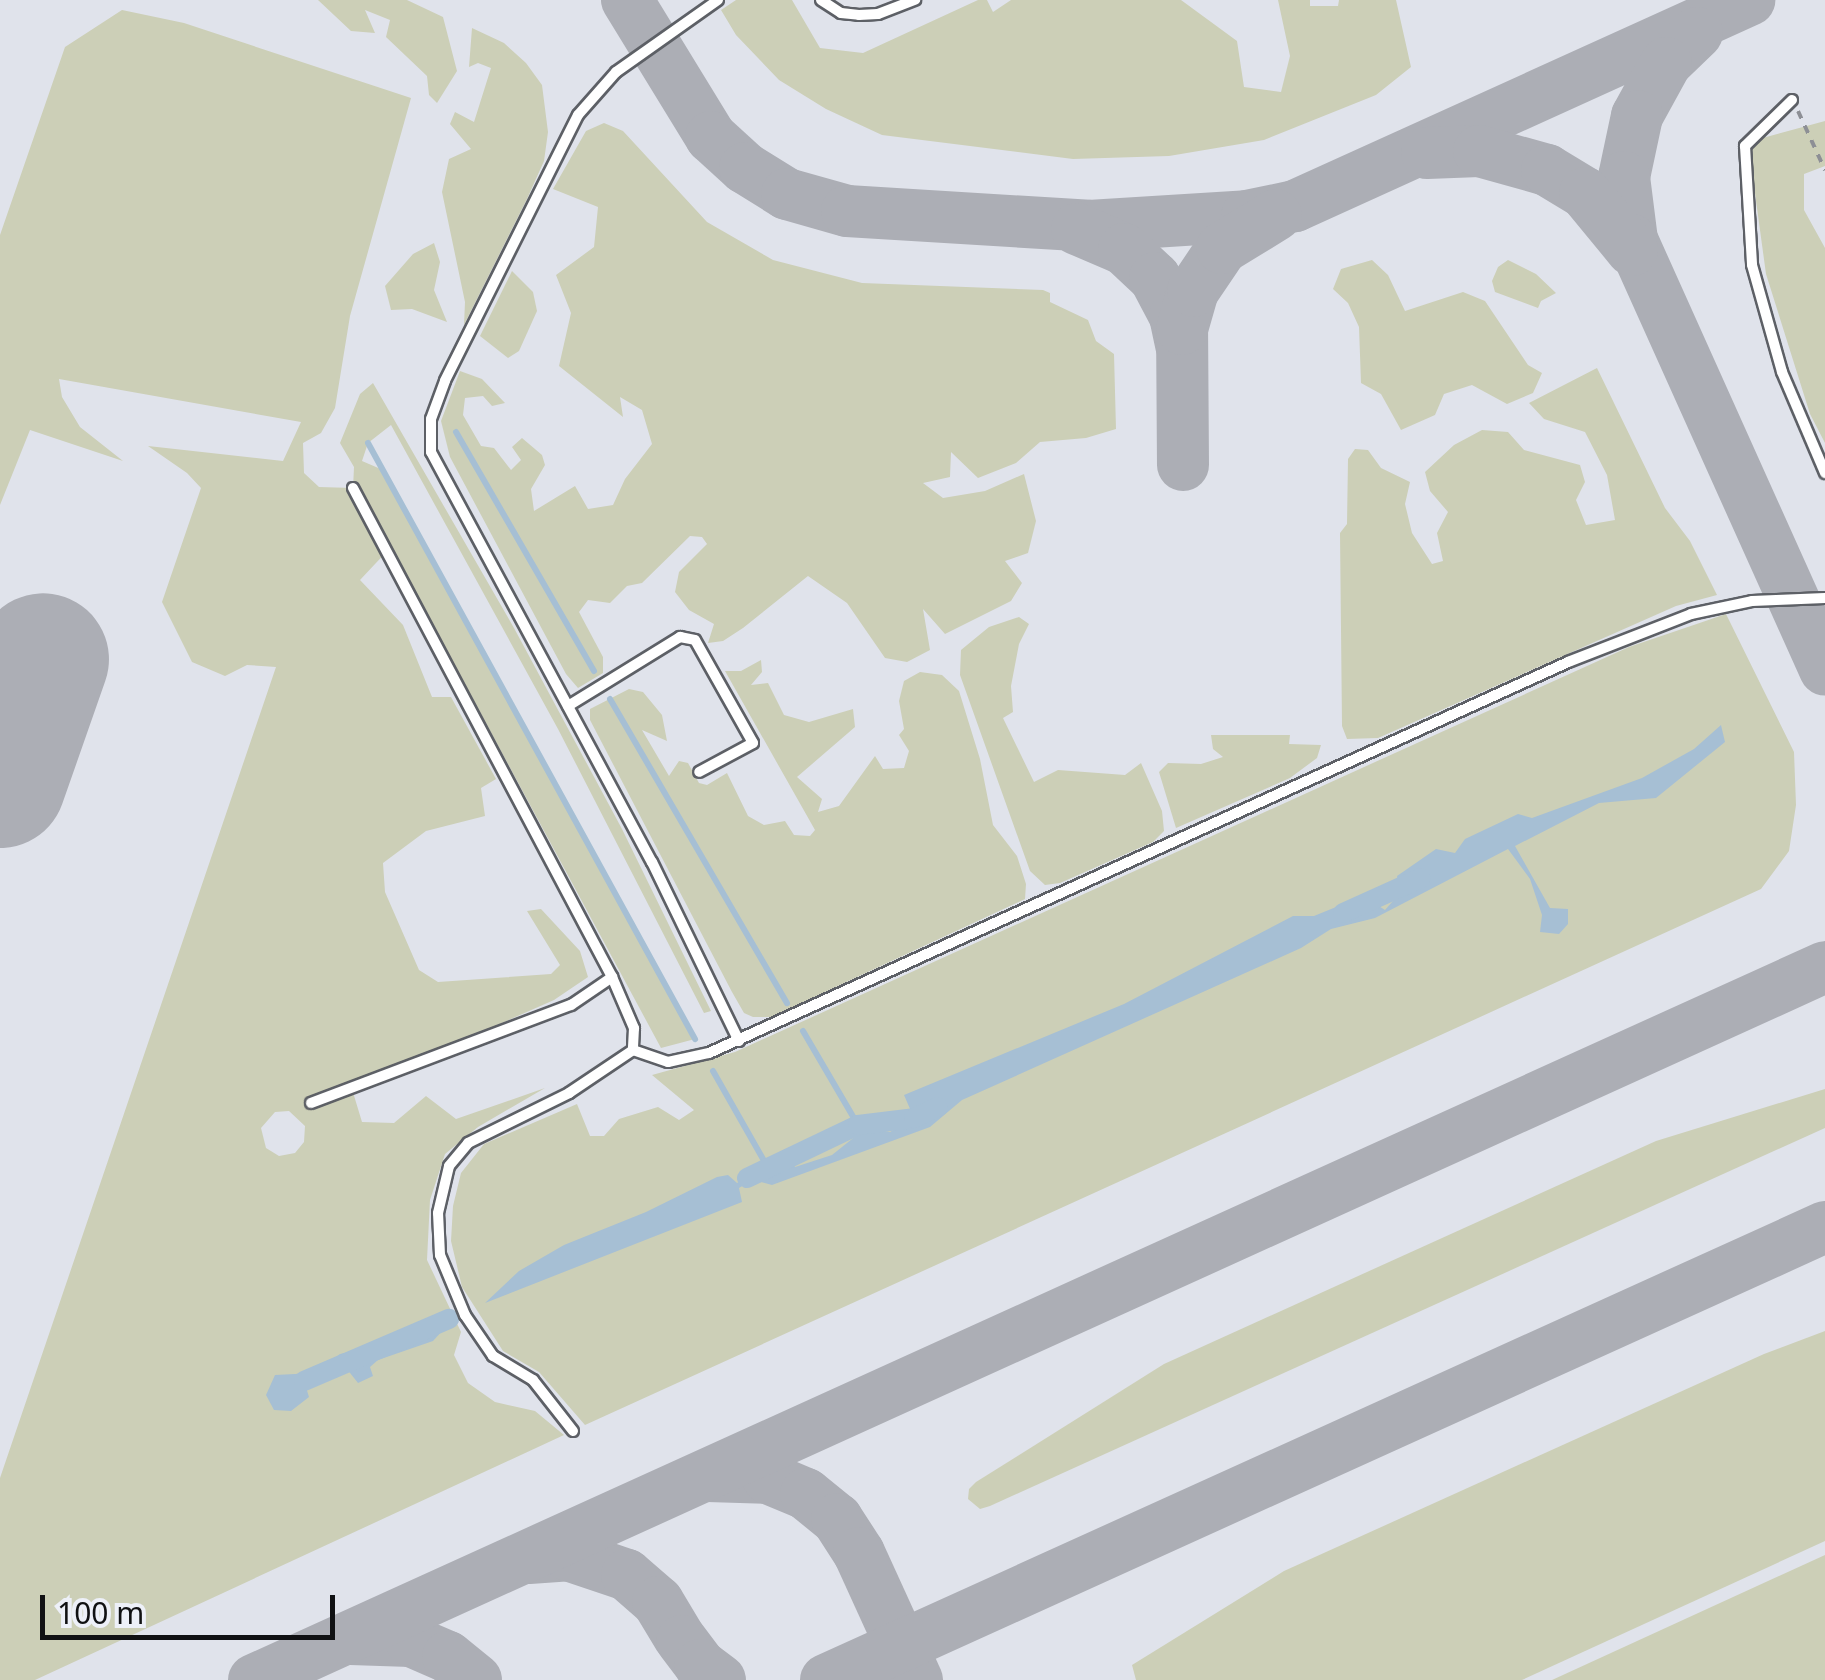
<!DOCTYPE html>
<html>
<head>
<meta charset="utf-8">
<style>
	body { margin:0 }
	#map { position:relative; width:1825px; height:1680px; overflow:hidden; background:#e0e3eb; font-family:"Noto Sans",sans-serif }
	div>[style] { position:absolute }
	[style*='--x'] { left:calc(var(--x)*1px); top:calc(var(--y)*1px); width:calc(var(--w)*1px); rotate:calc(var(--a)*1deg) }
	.green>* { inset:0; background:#cccfb7 }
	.water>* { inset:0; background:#a6bfd4 }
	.stream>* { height:6px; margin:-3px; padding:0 3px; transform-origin:3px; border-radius:3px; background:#a6bfd4 }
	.canal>* { height:20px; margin:-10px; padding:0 10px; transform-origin:10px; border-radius:10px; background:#a6bfd4 }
	.taxiway>* { height:52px; margin:-26px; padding:0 26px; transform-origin:26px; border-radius:26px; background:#acaeb5 }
	.runway>* { height:132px; margin:-66px; padding:0 66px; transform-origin:66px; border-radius:66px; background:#acaeb5 }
	.path>* { height:4px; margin-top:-2px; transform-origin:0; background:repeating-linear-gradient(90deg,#8d8f95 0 8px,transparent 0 16px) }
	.roads { filter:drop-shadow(2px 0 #5d6066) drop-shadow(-2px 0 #5d6066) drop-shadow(0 2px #5d6066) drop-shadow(0 -2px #5d6066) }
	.lane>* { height:10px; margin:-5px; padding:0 5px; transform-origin:5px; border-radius:5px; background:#fff }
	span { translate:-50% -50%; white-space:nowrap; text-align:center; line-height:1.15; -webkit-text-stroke:9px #edf0f8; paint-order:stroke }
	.scale { position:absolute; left:40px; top:1595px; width:295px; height:45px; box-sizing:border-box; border:5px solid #101113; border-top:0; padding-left:12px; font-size:30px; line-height:35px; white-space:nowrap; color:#101113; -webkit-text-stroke:8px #edf0f8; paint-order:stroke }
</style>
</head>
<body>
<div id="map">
	<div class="green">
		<div style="clip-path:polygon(318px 0,407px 0,443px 17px,457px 71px,437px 103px,429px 95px,427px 76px,386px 37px,390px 20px,365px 10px,375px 33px,351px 31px)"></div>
		<div style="clip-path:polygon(736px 0,792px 0,820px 48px,863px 53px,978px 0,987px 0,993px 12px,1011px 0,1181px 0,1237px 41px,1244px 87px,1281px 92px,1290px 56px,1278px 0,1310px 0,1310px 6px,1338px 6px,1339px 0,1396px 0,1411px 67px,1376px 95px,1264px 140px,1169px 156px,1073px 159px,882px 135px,826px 109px,779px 80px,736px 35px,721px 10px)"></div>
		<div style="clip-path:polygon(evenodd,122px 10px,184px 23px,411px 98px,350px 316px,335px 408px,321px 433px,303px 443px,304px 473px,319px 487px,353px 488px,354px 467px,340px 443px,360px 394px,373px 383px,514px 628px,622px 829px,711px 1011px,704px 1013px,558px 729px,391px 425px,368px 443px,362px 461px,383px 470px,695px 1039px,661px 1048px,391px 547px,360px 580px,403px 625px,432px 697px,451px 697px,496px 779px,481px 788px,485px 816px,426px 831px,383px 863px,385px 892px,419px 970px,438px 982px,551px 974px,560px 965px,527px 911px,541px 909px,580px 951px,588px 977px,554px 1000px,352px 1089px,362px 1122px,394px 1123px,426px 1096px,456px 1119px,545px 1088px,478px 1127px,445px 1154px,430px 1200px,427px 1260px,461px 1332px,454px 1355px,468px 1383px,495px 1402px,535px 1411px,564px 1435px,35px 1680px,0 1680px,0 1478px,276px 667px,247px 665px,225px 676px,192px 662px,162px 602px,201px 488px,187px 473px,148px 446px,283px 461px,301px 422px,59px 379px,62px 397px,80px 427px,123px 461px,30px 430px,0 505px,0 235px,65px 47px,122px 10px,289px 1111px,305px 1126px,304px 1142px,295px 1153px,279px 1156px,266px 1148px,261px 1128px,275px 1112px,289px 1111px)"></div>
		<div style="clip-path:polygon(472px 28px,504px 43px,526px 63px,542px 85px,548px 132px,544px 161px,527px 199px,464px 325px,465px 302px,442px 192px,449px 159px,471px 149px,450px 124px,455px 112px,474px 122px,491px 68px,478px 63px,469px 67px)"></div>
		<div style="clip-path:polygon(1825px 121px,1825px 166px,1804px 174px,1804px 210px,1825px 248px,1825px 443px,1810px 414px,1766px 274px,1748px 142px)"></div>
		<div style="clip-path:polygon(604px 123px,623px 131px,707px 222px,773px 260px,862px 283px,1043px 290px,1050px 293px,1050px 302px,1088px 320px,1096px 341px,1114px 354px,1116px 429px,1086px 438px,1040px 442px,1016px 463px,978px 478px,951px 452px,950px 477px,923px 483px,943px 498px,985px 491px,1024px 474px,1036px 521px,1028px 553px,1005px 561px,1022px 583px,1011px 601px,945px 634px,923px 609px,930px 650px,907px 662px,885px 658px,847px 603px,808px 576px,743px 628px,723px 641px,708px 643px,714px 624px,689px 610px,675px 592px,679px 572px,707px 544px,702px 537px,690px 536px,642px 583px,627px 586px,610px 603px,588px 600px,579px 612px,603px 657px,603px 673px,578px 688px,566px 674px,450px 457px,441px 421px,460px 371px,482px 379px,505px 403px,492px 406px,483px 396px,465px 398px,463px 415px,481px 446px,494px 448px,511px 470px,521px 460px,512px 447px,522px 438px,542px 455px,545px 465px,531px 489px,534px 511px,575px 486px,588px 509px,613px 505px,625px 479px,652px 444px,642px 410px,620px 397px,623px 417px,559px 366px,571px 313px,556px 275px,594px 247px,598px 207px,553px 189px,586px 131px)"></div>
		<div style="clip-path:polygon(434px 243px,440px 262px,434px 290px,447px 322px,412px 309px,391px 310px,385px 286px,413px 254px)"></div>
		<div style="clip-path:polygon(1372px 260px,1388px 275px,1405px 311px,1463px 292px,1485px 301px,1528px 365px,1542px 373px,1533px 393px,1507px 404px,1472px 385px,1444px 394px,1435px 415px,1401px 430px,1381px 394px,1361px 383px,1359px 327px,1348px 303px,1333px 289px,1341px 269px)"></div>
		<div style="clip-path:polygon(1508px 260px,1536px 274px,1556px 293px,1541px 301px,1538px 308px,1495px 292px,1492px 281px,1498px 267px)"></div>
		<div style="clip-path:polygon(512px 271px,533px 292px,537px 311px,519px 351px,508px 358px,480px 336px)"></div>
		<div style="clip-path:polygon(1597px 368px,1665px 508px,1690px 541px,1717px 595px,1676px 606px,1378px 738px,1347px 739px,1342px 726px,1340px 533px,1347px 524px,1348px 459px,1355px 449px,1368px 450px,1381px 468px,1410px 482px,1405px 504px,1412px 533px,1432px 564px,1443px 561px,1437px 533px,1448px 512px,1430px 491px,1425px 472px,1454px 445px,1482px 430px,1508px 432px,1524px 450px,1580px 465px,1585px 482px,1576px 500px,1586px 525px,1615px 520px,1607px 475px,1585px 432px,1544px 419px,1529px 403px)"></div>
		<div style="clip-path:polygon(1726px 614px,1794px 752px,1796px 805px,1789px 851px,1761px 889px,585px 1425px,539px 1372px,503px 1351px,462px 1287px,451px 1241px,453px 1206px,461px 1173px,484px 1144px,577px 1104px,590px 1136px,604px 1136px,619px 1119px,658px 1107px,679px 1120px,694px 1110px,652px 1075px,735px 1052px,1629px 647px)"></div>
		<div style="clip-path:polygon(1019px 617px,1029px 624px,1019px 644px,1011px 686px,1013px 712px,1003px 718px,1034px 782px,1058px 770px,1125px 775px,1141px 763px,1162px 811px,1164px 831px,1153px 842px,1060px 883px,1045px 885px,1030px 871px,960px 675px,961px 650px,989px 627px)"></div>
		<div style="clip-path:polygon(761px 660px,762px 672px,751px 685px,768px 683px,784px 715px,809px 722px,853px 709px,855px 727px,797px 777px,822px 799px,818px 812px,839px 806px,875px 756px,883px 769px,904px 768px,909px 751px,899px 735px,904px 729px,899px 701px,904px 681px,920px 672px,942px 675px,959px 691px,980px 759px,993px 825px,1017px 856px,1026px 884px,1025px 899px,771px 1017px,753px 1017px,744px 1013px,732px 992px,590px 720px,590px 709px,629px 689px,643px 692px,662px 715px,667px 741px,642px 730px,669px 776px,679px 761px,688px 763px,699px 783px,707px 785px,727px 773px,748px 816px,764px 825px,785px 821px,794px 835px,810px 836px,815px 830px,725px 671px,741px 671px)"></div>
		<div style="clip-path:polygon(1211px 735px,1290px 735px,1289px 744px,1321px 745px,1317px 758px,1290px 778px,1176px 828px,1159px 772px,1168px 763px,1201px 764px,1223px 757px,1213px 749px)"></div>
		<div style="clip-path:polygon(1825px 1089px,1825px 1128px,990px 1506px,980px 1509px,968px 1499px,969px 1489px,976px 1482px,1164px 1364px,1656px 1141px)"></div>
		<div style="clip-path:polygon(1825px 1331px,1825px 1541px,1522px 1680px,1136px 1680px,1132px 1665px,1284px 1571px,1764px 1354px)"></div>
		<div style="clip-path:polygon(1825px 1555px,1825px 1680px,1552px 1680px)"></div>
	</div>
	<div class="water">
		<div style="clip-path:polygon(1721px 725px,1725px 742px,1656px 798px,1599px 803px,1515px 846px,1550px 908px,1568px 909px,1568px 924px,1559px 934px,1540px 932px,1542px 915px,1530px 879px,1508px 849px,1375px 918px,1331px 929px,1301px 948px,962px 1100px,930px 1127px,772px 1185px,761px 1182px,744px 1185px,739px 1188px,742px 1202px,485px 1303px,519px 1271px,564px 1245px,646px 1212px,717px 1177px,728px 1175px,737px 1183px,782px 1160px,793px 1162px,795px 1167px,832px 1155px,857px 1135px,858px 1125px,890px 1132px,914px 1118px,904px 1095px,1124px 1004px,1293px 916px,1314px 916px,1363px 896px,1385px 910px,1400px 893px,1397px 876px,1436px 849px,1455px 853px,1465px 839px,1518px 814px,1532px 818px,1642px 778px,1694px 749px)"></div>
		<div style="clip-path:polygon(440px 1322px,444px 1329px,433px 1341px,378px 1360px,370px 1367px,373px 1376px,358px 1383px,339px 1359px,304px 1381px,309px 1397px,291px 1411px,274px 1410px,266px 1395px,275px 1375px,315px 1373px,340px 1354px,401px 1342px)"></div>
	</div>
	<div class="stream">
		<div style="--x:456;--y:432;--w:276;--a:60"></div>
		<div style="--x:368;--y:443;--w:680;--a:61.25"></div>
		<div style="--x:610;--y:699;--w:352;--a:59.8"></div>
		<div style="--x:803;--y:1031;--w:109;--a:59.7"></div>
		<div style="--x:713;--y:1071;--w:109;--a:60.4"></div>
	</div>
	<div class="canal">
		<div style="--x:1343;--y:913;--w:85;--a:-24.2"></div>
		<div style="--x:747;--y:1178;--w:123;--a:-25.5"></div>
		<div style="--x:858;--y:1125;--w:56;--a:-7.1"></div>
		<div style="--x:914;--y:1118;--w:26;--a:-25"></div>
		<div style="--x:304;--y:1381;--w:158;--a:-23.2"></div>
	</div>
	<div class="taxiway">
		<div style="--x:627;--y:0;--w:161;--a:58.5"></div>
		<div style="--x:711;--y:137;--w:46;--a:42.4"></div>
		<div style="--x:745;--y:168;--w:49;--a:31.8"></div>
		<div style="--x:787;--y:194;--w:62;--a:15.8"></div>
		<div style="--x:847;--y:211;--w:242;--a:3.5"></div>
		<div style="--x:1089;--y:226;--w:158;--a:-3.6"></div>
		<div style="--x:1247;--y:216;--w:49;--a:-11.8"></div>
		<div style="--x:1295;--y:206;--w:499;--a:-24.4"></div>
		<div style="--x:1697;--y:33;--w:43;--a:135.9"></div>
		<div style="--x:1666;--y:63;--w:60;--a:118.7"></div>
		<div style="--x:1637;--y:116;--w:62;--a:102"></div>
		<div style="--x:1624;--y:177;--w:64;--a:82.8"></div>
		<div style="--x:1632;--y:240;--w:471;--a:65.8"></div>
		<div style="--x:1427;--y:153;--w:52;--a:-2.2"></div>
		<div style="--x:1479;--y:151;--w:71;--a:15.6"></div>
		<div style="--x:1547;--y:170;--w:44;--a:31.2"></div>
		<div style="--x:1585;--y:193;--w:74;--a:50.5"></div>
		<div style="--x:1077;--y:229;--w:51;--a:23.1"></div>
		<div style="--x:1124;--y:249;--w:42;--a:43.1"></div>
		<div style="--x:1155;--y:278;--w:43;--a:62.2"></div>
		<div style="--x:1175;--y:316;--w:30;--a:78"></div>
		<div style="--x:1183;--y:465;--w:136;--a:-90.4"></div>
		<div style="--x:1182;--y:329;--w:40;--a:-74"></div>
		<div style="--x:1193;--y:291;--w:52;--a:-56"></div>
		<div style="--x:1222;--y:248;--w:63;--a:-31.4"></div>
		<div style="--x:0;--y:745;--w:16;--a:90"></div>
		<div style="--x:708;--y:1476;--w:60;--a:1.9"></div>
		<div style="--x:768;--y:1478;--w:41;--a:22.8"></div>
		<div style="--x:806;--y:1494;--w:40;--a:39"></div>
		<div style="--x:837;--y:1519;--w:40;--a:57.1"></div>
		<div style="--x:859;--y:1553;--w:140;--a:65.5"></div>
		<div style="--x:529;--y:1558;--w:39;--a:-4"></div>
		<div style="--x:568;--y:1555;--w:62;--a:18.7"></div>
		<div style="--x:627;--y:1575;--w:41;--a:41.1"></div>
		<div style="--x:658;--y:1602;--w:41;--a:59"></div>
		<div style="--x:351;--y:1639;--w:60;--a:1.9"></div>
		<div style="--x:411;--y:1641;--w:40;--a:23.4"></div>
		<div style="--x:448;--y:1657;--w:36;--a:39"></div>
		<div style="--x:682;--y:1641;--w:30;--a:53"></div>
		<div style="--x:700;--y:1665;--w:25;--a:37"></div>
		<div style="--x:254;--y:1680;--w:1725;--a:-24.41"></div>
		<div style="--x:826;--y:1680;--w:1097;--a:-24.39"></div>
	</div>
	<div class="runway">
		<div style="--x:0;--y:782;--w:130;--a:-70.7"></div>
	</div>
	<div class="path">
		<div style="--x:1798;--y:111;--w:65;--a:65.4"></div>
	</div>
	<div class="roads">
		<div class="lane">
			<div style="--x:718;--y:0;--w:125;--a:144.8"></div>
			<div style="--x:616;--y:72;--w:57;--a:131.5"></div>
			<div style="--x:578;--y:115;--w:297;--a:116.6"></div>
			<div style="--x:445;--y:381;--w:40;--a:110.2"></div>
			<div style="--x:431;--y:419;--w:33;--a:90"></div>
			<div style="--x:431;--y:452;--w:466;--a:61.7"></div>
			<div style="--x:652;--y:862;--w:199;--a:64.1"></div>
			<div style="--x:821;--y:0;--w:24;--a:33"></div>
			<div style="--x:841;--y:13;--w:18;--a:6"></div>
			<div style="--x:859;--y:15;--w:19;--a:-3"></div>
			<div style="--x:878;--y:14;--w:40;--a:-21"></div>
			<div style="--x:1792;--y:100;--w:66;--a:135.6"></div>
			<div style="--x:1745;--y:146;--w:119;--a:86.6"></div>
			<div style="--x:1752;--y:265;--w:111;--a:74.3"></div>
			<div style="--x:1782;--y:372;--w:110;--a:66.9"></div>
			<div style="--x:353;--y:488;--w:553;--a:62.09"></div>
			<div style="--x:612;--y:977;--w:56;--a:66.7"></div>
			<div style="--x:634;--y:1028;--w:22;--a:93"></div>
			<div style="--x:568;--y:706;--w:132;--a:-31.6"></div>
			<div style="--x:680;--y:637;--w:15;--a:11"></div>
			<div style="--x:695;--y:640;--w:118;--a:60.6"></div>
			<div style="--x:753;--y:743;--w:61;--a:151.8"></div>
			<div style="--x:311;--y:1103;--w:278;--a:-20.7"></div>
			<div style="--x:571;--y:1005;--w:50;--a:-34.3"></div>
			<div style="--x:573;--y:1431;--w:65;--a:-128.1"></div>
			<div style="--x:533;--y:1380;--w:47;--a:-149"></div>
			<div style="--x:493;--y:1356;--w:50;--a:-124.3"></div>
			<div style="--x:465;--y:1315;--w:65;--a:-112.6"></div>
			<div style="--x:440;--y:1255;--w:42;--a:-92.7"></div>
			<div style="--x:438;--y:1213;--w:48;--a:-76.8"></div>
			<div style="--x:449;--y:1166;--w:30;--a:-50"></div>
			<div style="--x:468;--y:1143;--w:113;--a:-26.3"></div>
			<div style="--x:569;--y:1093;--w:77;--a:-33.9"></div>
			<div style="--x:633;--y:1050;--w:37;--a:19"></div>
			<div style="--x:668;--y:1062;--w:42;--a:-12.4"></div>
			<div style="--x:709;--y:1053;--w:944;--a:-24.47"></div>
			<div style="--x:1568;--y:662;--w:132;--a:-21.3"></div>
			<div style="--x:1691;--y:614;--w:62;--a:-12"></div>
			<div style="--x:1752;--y:601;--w:73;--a:-2.4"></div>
		</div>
	</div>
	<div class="scale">100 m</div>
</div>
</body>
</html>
